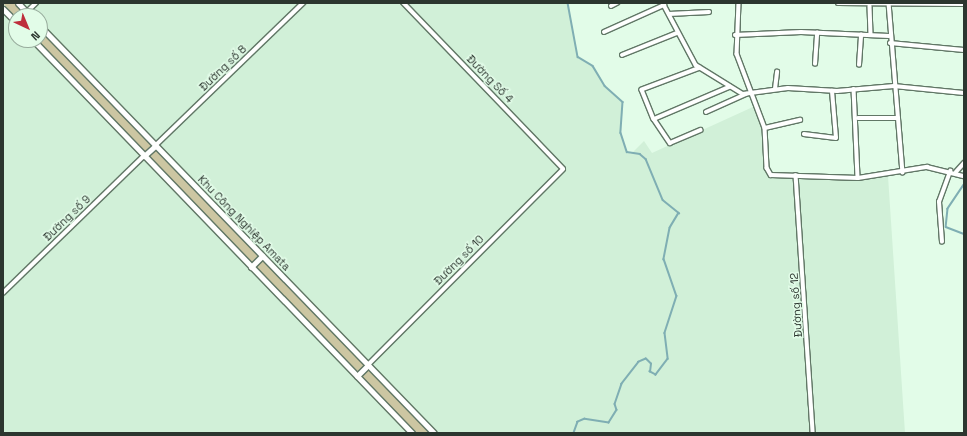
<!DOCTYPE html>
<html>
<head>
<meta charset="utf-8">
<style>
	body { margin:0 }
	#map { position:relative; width:967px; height:436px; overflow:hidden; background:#e2fce8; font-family:"Space Grotesk",sans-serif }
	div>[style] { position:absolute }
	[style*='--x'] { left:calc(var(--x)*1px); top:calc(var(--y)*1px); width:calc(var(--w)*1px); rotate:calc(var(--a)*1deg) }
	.built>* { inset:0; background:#d1f0d8 }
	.green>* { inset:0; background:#ccc6a2 }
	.stream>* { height:1.5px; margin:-0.75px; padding:0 0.75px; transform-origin:0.75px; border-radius:0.75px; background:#7faeb3 }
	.roads { filter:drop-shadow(1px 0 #617766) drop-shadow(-1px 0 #617766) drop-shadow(0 1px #617766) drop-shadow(0 -1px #617766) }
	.street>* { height:3.5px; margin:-1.75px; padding:0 1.75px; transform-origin:1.75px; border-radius:1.75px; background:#fff }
	.secondary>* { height:5px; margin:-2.5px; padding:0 2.5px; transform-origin:2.5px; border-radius:2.5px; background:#fff }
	span { translate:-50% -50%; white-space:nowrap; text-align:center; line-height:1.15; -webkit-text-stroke:3px #e2fce8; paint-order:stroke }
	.street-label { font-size:11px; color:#2c362f }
	.frame { position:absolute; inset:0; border:4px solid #2c362f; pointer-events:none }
	.north { position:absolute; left:8px; top:8px; width:40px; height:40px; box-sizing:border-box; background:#e2fce8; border:1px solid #99ad9e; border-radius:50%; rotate:136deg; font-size:11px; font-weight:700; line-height:16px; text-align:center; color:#2c362f }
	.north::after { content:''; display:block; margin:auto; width:14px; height:18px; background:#be2e3b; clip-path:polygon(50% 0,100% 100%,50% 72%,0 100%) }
</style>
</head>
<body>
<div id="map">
	<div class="built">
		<div style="clip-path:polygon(evenodd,3px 3px,568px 3px,578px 57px,593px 66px,605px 86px,623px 102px,621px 133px,627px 152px,631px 154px,644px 141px,652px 153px,755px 106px,764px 128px,765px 168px,770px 176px,858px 180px,888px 176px,905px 433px,3px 433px,3px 3px,16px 16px,40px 16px,40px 40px,16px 40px,16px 16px)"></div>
	</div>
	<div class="green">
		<div style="clip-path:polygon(3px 3px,15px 3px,24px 13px,16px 18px)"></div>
		<div style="clip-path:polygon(40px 29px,152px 146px,145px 153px,37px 40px,40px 40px)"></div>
		<div style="clip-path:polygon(154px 148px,260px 257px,252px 264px,147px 155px)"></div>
		<div style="clip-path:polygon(261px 259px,365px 365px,358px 373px,254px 266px)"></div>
		<div style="clip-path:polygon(367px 367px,389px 389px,431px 433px,415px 433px,387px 405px,360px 375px)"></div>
	</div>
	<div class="stream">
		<div style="--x:568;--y:3;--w:55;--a:79.5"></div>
		<div style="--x:578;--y:57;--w:17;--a:31"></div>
		<div style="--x:593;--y:66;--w:23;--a:59"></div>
		<div style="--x:605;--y:86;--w:24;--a:42"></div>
		<div style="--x:623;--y:102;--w:31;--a:94"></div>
		<div style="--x:621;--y:133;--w:20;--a:72"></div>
		<div style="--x:627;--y:152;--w:13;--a:9"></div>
		<div style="--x:640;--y:154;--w:8;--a:40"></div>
		<div style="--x:646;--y:159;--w:44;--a:67.5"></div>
		<div style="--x:663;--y:200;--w:21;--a:39"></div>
		<div style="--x:679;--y:213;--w:17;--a:121"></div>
		<div style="--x:670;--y:228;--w:32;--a:101"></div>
		<div style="--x:664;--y:259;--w:39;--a:71"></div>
		<div style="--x:677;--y:296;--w:39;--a:108"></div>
		<div style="--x:665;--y:333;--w:26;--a:83"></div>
		<div style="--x:668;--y:359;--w:20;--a:127"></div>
		<div style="--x:656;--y:375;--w:7;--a:-153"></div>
		<div style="--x:650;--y:372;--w:8;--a:-83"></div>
		<div style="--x:651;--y:364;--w:7;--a:-135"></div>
		<div style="--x:646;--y:359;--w:8;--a:157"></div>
		<div style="--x:639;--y:362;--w:28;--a:128"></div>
		<div style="--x:622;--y:384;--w:21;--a:109"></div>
		<div style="--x:615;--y:404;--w:6;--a:72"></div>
		<div style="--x:617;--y:410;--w:15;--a:122"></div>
		<div style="--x:609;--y:423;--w:24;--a:-171"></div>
		<div style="--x:585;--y:419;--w:8;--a:157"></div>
		<div style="--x:578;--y:422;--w:12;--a:110"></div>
		<div style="--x:964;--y:185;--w:29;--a:124"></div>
		<div style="--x:948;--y:209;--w:18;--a:96"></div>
		<div style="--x:946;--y:227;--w:19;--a:21"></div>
	</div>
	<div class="roads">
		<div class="street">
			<div style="--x:663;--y:3;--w:70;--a:62"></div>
			<div style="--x:696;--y:65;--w:55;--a:31.7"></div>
			<div style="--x:743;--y:94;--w:45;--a:-7.6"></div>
			<div style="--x:788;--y:88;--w:49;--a:3.5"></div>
			<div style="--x:837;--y:91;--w:57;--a:-5"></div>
			<div style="--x:894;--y:86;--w:70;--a:5.7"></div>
			<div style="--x:739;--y:3;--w:51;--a:92.2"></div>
			<div style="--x:737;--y:54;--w:79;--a:69.3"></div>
			<div style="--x:765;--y:128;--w:40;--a:87.1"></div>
			<div style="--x:767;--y:168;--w:8;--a:60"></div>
			<div style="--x:771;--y:175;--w:87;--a:2"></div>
			<div style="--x:858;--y:178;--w:70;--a:-9.1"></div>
			<div style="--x:927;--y:167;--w:38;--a:14"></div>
			<div style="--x:838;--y:3;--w:126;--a:0.5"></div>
			<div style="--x:889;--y:3;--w:170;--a:85.3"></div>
			<div style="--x:611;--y:6;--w:7;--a:-27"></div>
			<div style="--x:870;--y:6;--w:29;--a:88"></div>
			<div style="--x:27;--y:12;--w:13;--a:-45"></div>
			<div style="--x:669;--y:14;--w:40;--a:-2.9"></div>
			<div style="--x:604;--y:32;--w:66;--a:-24.2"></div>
			<div style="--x:735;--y:35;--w:66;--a:-2.6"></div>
			<div style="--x:801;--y:32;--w:88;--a:2.6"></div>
			<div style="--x:890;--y:43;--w:74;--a:5.4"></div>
			<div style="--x:622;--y:55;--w:59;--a:-21.8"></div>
			<div style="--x:815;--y:64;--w:31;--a:-86"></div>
			<div style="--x:859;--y:65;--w:30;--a:-86"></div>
			<div style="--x:700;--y:68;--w:62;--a:159.2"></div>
			<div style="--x:642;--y:90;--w:31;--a:68"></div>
			<div style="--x:654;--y:119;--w:29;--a:56"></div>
			<div style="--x:670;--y:143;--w:33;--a:-23"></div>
			<div style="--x:775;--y:89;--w:17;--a:-83"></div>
			<div style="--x:854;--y:89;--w:89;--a:87.4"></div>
			<div style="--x:706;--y:112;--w:44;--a:-24.2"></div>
			<div style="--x:858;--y:118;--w:40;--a:0"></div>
			<div style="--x:654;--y:119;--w:82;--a:-23.1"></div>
			<div style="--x:765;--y:128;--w:36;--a:-13"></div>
			<div style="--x:804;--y:134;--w:32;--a:7"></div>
			<div style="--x:836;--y:138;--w:47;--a:-94.9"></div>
			<div style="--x:155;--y:146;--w:206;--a:-44"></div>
			<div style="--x:956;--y:172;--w:12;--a:-48"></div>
			<div style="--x:796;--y:175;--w:259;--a:86.2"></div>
			<div style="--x:942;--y:242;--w:40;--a:-94.3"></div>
			<div style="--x:939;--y:202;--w:33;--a:-70"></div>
			<div style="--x:3;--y:293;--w:197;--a:-44.2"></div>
			<div style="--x:368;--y:365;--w:276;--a:-45.1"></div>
			<div style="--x:563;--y:169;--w:231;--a:-133.9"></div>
		</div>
		<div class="secondary">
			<div style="--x:18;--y:3;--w:18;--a:47"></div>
			<div style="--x:3;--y:9;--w:18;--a:45"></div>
			<div style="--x:40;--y:26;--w:566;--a:45.93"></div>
			<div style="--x:33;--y:40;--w:546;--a:46.04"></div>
			<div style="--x:144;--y:156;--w:15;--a:-42"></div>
			<div style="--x:251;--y:267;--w:16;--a:-45"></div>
			<div style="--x:357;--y:376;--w:16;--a:-45"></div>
		</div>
	</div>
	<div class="street-label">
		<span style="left:223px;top:68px;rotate:-44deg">Đường số 8</span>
		<span style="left:490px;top:79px;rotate:46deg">Đường Số 4</span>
		<span style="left:67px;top:218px;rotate:-44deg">Đường số 9</span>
		<span style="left:244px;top:223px;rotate:46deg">Khu Công Nghiệp Amata</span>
		<span style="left:459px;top:260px;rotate:-45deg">Đường số 10</span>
		<span style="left:796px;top:305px;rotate:-94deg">Đường số 12</span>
	</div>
	<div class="frame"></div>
	<div class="north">N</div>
</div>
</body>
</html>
